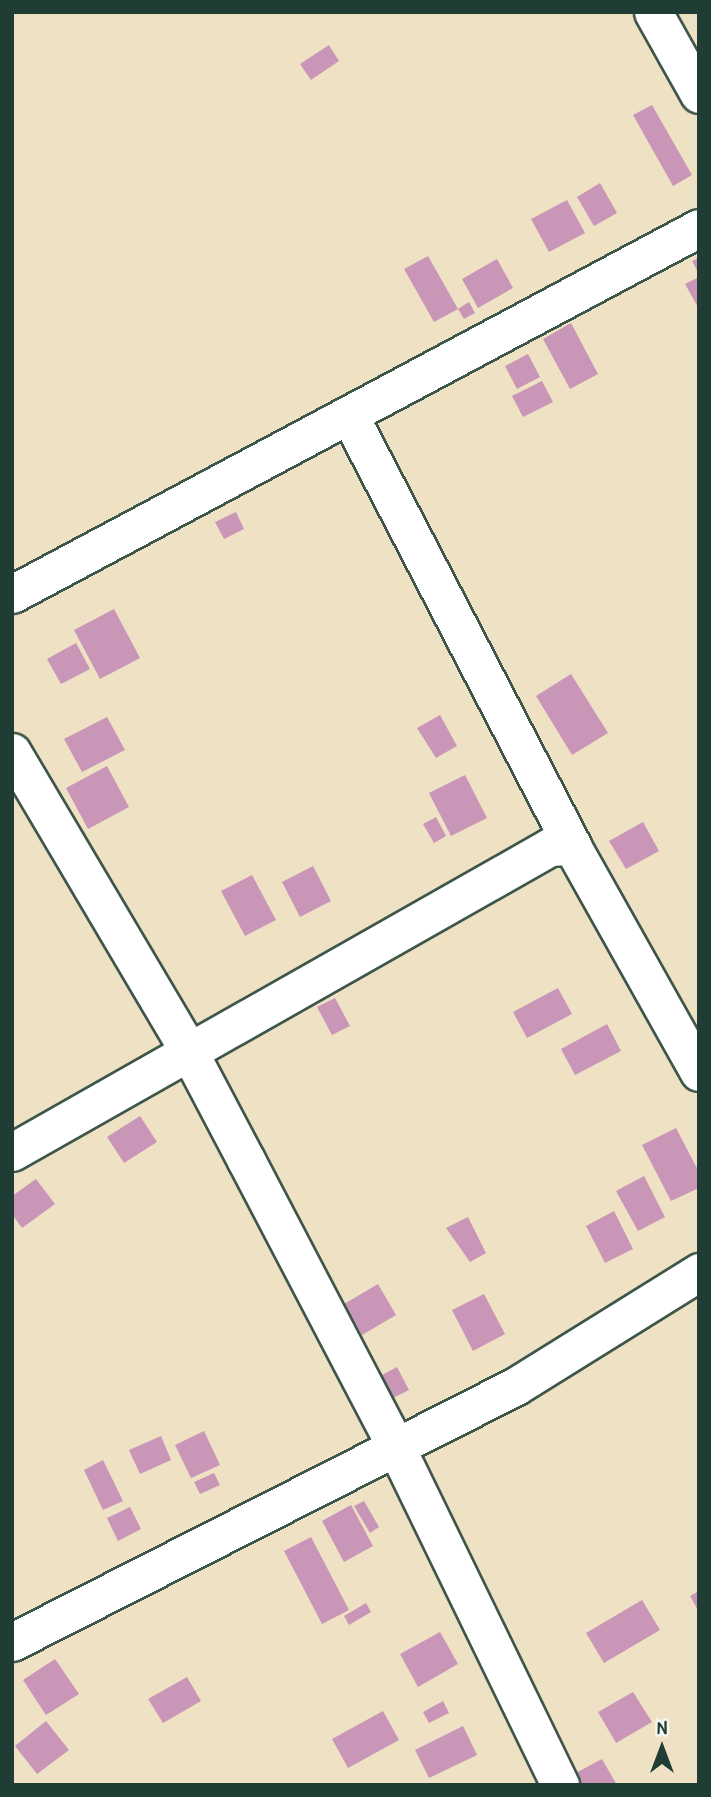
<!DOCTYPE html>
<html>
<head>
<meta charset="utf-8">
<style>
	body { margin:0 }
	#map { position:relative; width:711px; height:1797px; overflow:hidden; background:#efe1c4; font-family:"Patrick Hand",sans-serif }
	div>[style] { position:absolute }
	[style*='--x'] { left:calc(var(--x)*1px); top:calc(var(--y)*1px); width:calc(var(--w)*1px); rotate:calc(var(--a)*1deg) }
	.building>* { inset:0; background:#c996b7 }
	.roads { filter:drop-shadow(2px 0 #3e564a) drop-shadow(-2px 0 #3e564a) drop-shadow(0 2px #3e564a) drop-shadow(0 -2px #3e564a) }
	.minor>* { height:37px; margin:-18.5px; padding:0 18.5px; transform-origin:18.5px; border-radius:18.5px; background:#fff }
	span { translate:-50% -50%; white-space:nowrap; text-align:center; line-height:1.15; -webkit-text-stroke:5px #f6f6f2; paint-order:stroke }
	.frame { position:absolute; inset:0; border:14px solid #1f3d34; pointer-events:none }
	.north { position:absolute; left:627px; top:1713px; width:70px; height:70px; -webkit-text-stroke:5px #f6f6f2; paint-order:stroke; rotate:0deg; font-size:19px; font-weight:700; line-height:28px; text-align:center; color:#1f3d34 }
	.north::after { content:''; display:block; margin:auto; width:24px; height:32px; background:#1f3d34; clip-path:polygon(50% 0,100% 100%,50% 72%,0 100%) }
</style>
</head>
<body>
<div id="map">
	<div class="building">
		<div style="clip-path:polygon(329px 45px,339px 61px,311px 80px,300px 64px)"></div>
		<div style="clip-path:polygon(652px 105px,692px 175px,673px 186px,633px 115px)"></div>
		<div style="clip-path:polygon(600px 183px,617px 213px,594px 226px,577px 197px)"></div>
		<div style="clip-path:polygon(567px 200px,585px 233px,549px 252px,531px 219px)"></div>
		<div style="clip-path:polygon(428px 256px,458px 309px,469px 302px,475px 313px,464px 319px,458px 309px,434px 322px,404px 269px)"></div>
		<div style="clip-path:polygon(699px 258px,699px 274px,692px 261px)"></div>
		<div style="clip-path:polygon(497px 259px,513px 288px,478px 308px,462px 279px)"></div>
		<div style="clip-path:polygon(697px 278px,699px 280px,699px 309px,685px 284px)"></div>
		<div style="clip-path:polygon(571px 323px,598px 374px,570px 389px,543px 339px)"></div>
		<div style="clip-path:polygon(528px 354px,540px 377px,517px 389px,505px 366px)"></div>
		<div style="clip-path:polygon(542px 381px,553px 402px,523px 417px,512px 396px)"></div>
		<div style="clip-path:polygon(236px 512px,244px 529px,224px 539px,215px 522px)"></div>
		<div style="clip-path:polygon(114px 609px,140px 658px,100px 679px,74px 630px)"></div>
		<div style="clip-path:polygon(76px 643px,90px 669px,61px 684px,47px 659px)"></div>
		<div style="clip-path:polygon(571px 674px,608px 733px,572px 755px,536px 696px)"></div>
		<div style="clip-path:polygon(440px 715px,457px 746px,436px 758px,417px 728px)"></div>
		<div style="clip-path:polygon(107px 717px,125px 750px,82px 772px,64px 739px)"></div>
		<div style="clip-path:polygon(107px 766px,129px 807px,88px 829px,66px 788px)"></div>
		<div style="clip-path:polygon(465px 775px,487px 818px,451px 836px,429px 793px)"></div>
		<div style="clip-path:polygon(436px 817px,446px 836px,434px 843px,423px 824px)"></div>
		<div style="clip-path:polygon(643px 822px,659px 851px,626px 869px,609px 841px)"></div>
		<div style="clip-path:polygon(313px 866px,331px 901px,300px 917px,282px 882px)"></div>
		<div style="clip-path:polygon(252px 875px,276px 920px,245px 936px,221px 891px)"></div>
		<div style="clip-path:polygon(558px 988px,572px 1014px,527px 1038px,513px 1012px)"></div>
		<div style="clip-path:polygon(335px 998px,350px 1026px,332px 1035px,317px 1007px)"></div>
		<div style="clip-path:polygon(607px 1024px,621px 1051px,575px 1075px,561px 1049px)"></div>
		<div style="clip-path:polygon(140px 1116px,157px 1142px,124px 1163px,107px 1137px)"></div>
		<div style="clip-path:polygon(676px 1128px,699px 1172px,699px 1188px,671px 1201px,642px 1145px)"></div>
		<div style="clip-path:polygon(644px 1176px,665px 1217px,638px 1231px,616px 1191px)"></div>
		<div style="clip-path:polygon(36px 1179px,55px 1204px,22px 1228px,12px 1214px,12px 1196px)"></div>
		<div style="clip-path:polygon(614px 1211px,633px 1249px,605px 1263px,586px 1226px)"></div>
		<div style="clip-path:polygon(468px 1217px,486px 1253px,470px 1262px,446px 1228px)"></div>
		<div style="clip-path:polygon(378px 1284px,396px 1315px,362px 1335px,344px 1304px)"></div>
		<div style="clip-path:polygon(484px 1294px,505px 1334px,473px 1351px,452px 1310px)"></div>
		<div style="clip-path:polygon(397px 1367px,409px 1390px,381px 1404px,369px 1382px)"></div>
		<div style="clip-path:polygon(204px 1431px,220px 1465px,191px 1478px,175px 1445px)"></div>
		<div style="clip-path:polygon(161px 1436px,171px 1460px,140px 1474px,129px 1450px)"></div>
		<div style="clip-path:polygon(103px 1460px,123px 1501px,103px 1510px,84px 1470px)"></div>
		<div style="clip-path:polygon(214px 1473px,220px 1485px,200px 1494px,194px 1482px)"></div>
		<div style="clip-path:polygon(364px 1501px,379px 1527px,370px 1533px,354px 1506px)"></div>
		<div style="clip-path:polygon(351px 1505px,373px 1546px,344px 1562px,322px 1521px)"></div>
		<div style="clip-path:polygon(130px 1507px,141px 1529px,118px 1541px,107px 1518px)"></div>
		<div style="clip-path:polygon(311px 1537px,349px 1610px,322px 1624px,284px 1551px)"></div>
		<div style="clip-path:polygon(699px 1591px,699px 1612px,690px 1596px)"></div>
		<div style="clip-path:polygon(642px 1600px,660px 1630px,604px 1663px,586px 1633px)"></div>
		<div style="clip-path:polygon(366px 1603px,371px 1612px,349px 1625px,344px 1616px)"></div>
		<div style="clip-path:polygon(440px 1632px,458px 1664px,418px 1687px,400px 1654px)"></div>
		<div style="clip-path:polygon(55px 1659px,79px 1694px,46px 1715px,23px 1680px)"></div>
		<div style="clip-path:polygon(187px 1677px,201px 1701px,163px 1723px,148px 1699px)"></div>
		<div style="clip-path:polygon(633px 1692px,652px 1722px,616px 1743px,598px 1712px)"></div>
		<div style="clip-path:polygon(443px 1701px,449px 1713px,429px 1723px,423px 1712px)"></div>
		<div style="clip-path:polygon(383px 1711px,399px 1740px,348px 1768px,332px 1739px)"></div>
		<div style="clip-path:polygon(46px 1721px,69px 1750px,37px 1774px,15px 1746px)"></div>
		<div style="clip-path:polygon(463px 1726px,477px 1755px,429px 1778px,415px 1750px)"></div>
		<div style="clip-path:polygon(602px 1759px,617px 1785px,580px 1785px,574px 1774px)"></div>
	</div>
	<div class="roads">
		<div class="minor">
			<div style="--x:653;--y:12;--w:94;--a:60.7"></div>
			<div style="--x:349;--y:415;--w:485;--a:62.6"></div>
			<div style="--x:12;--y:594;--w:778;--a:-28.05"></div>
			<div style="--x:12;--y:752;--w:346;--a:59.4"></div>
			<div style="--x:188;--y:1050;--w:124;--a:62.2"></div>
			<div style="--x:246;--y:1160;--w:322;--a:62.4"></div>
			<div style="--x:395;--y:1445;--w:378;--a:64.1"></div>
			<div style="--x:12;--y:1152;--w:618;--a:-29.55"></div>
			<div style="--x:550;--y:847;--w:22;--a:-3"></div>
			<div style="--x:572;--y:846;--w:259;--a:60.7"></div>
			<div style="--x:12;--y:1642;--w:565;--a:-26.93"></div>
			<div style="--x:516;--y:1386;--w:216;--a:-31.9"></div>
		</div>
	</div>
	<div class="frame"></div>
	<div class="north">N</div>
</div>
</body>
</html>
